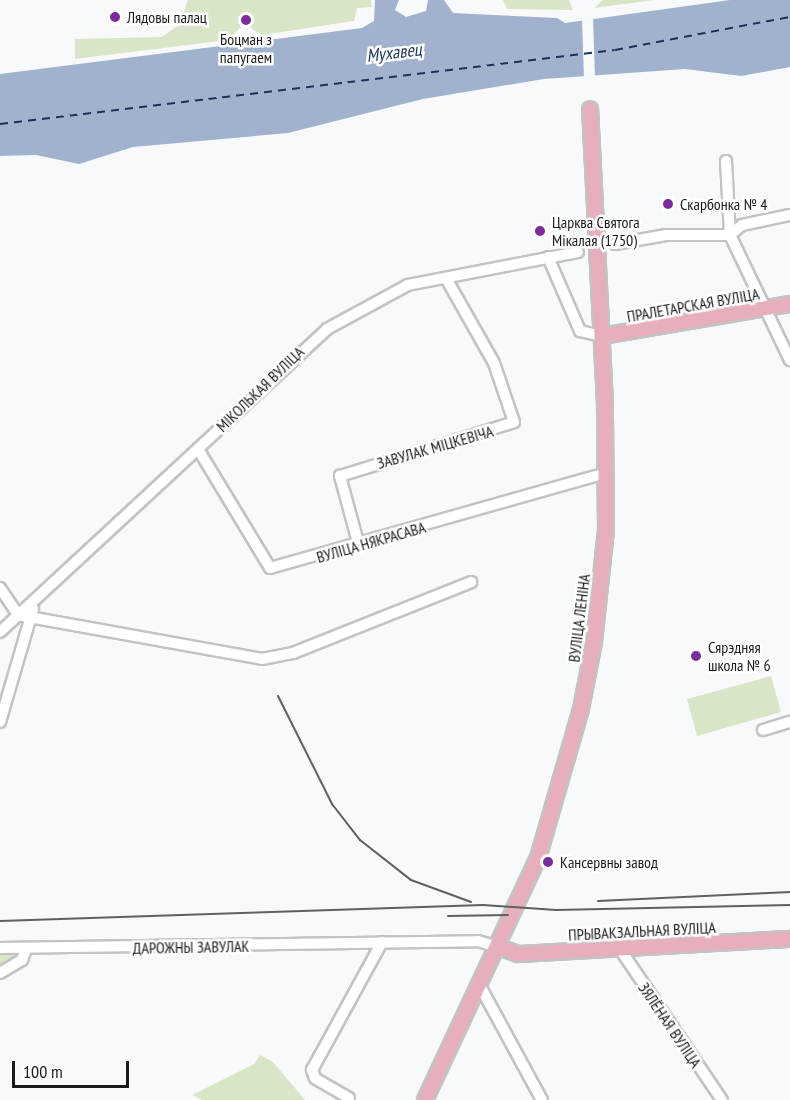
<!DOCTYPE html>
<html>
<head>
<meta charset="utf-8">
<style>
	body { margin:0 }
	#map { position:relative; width:790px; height:1100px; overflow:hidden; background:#f8f9fa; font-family:"PT Sans Narrow",sans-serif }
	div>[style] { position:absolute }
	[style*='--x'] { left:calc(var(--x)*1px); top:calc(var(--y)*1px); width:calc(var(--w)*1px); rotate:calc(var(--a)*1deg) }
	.green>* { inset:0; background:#d9e5c7 }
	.water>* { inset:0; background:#a1b2ce }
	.pier>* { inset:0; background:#f8f9fa }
	.ferry>* { height:1.5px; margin-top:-0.75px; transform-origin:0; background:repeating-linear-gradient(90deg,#1b3258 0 8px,transparent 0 14px) }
	.roads { filter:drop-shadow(2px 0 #c2c3c4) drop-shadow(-2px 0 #c2c3c4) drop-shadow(0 2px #c2c3c4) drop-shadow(0 -2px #c2c3c4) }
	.minor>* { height:10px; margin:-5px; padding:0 5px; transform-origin:5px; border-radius:5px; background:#fff }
	.major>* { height:14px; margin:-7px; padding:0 7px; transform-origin:7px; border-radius:7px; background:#e6afbb }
	.rail>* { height:2px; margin:-1px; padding:0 1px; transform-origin:1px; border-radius:1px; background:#5f6060 }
	.dots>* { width:16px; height:16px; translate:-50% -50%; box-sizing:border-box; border:3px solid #fff; border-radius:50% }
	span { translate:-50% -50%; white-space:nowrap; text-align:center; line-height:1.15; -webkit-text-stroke:5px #fff; paint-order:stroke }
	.poi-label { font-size:16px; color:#191a1a }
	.left { translate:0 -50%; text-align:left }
	.street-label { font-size:16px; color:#191a1a }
	.water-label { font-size:18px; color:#1b3258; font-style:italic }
	.scale { position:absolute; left:12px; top:1061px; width:117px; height:27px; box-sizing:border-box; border:3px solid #191a1a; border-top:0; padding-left:8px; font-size:18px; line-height:21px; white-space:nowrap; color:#191a1a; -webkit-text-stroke:4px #fff; paint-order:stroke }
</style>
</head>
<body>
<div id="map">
	<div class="green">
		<div style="clip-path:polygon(188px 0,371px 0,372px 7px,357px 8px,354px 21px,262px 35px,244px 24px,228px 40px,75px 59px,75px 39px,162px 37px,179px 25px)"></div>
		<div style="clip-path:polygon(503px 0,569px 0,573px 10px,507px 9px)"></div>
		<div style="clip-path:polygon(603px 0,654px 0,594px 8px)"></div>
		<div style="clip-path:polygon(771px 676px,781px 712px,697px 736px,687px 699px)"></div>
		<div style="clip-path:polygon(0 952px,12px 952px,15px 959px,0 970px)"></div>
		<div style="clip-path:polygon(260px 1055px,273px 1062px,305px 1100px,202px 1100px,192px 1095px,254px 1064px)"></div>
	</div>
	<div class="water">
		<div style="clip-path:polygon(375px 0,399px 0,395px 10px,406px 17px,426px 11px,428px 0,444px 0,453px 13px,557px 18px,565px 23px,730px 0,790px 0,790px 67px,741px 76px,685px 69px,544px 79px,423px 99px,288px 133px,133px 147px,79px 164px,36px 155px,0 156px,0 74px,362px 28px,374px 21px)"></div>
	</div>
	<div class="pier">
		<div style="clip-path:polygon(593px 17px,595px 78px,584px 79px,582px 18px)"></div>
	</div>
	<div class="ferry">
		<div style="--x:0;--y:124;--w:619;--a:-6.86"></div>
		<div style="--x:615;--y:50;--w:178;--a:-10.7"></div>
	</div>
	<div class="roads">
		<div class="minor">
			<div style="--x:726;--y:161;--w:74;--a:86.9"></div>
			<div style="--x:730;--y:235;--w:139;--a:64.4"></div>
			<div style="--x:730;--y:235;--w:16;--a:-40"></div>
			<div style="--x:742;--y:225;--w:49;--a:-11.8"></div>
			<div style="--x:615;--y:244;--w:52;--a:-10"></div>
			<div style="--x:666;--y:235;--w:64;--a:0"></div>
			<div style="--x:548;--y:257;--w:81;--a:66.6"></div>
			<div style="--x:580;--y:331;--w:23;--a:13"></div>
			<div style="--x:198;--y:449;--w:139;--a:58.8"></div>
			<div style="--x:270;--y:568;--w:349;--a:-15.8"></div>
			<div style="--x:359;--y:546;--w:73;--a:-105.2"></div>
			<div style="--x:340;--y:476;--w:182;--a:-17.2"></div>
			<div style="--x:514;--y:422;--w:62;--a:-108.7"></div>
			<div style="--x:494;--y:363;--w:98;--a:-119.5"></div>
			<div style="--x:0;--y:588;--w:32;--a:56"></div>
			<div style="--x:18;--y:615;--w:248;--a:10.2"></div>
			<div style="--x:262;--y:659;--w:32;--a:-11"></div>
			<div style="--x:293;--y:653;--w:192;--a:-21.7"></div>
			<div style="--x:0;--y:632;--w:446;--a:-42.8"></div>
			<div style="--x:327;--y:329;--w:92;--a:-28.5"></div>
			<div style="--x:408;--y:285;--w:173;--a:-11"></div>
			<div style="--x:0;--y:722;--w:118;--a:-73.7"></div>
			<div style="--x:763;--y:730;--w:28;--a:-17"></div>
			<div style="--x:0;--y:948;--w:478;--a:-0.8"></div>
			<div style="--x:478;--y:941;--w:21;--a:17"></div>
			<div style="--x:620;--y:949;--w:182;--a:56"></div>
			<div style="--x:0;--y:973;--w:26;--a:-31"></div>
			<div style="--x:22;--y:960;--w:12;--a:-70"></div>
			<div style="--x:480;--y:986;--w:130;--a:61.5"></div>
			<div style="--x:349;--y:1098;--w:39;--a:-150"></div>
			<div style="--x:315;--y:1078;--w:9;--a:-111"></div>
			<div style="--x:312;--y:1070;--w:146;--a:-61.3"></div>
		</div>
		<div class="major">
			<div style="--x:602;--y:336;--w:191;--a:-9.7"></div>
			<div style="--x:498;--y:947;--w:21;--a:19"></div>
			<div style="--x:518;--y:954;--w:272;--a:-3.2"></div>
			<div style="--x:425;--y:1100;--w:267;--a:-65"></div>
			<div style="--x:538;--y:858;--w:155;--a:-73.9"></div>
			<div style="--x:581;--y:709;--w:68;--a:-79"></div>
			<div style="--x:594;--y:642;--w:113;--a:-83.9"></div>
			<div style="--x:606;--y:530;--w:126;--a:-90.5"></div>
			<div style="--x:605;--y:404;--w:295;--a:-92.9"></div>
		</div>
	</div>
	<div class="rail">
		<div style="--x:278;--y:696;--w:121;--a:63.4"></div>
		<div style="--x:332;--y:804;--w:46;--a:52.1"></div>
		<div style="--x:360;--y:840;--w:65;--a:38.1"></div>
		<div style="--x:411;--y:880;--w:64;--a:20.1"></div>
		<div style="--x:598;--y:901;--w:192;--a:-2.7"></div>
		<div style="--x:448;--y:916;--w:60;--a:-1"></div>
		<div style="--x:0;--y:921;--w:483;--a:-1.9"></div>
		<div style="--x:483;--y:905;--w:73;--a:3.9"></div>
		<div style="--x:556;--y:910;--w:234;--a:-1.2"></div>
	</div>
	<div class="dots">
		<div style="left:115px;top:17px;background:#7b2b9b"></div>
		<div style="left:246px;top:20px;background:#7b2b9b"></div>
		<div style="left:668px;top:204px;background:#7b2b9b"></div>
		<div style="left:540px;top:231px;background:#7b2b9b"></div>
		<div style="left:696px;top:656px;background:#7b2b9b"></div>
		<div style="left:548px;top:862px;background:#7b2b9b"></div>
	</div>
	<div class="poi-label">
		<span class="left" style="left:127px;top:17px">Лядовы палац</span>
		<span style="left:246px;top:48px">Боцман з<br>папугаем</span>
		<span class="left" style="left:680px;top:204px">Скарбонка № 4</span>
		<span class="left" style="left:552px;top:231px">Царква Святога<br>Мікалая (1750)</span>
		<span class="left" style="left:708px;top:656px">Сярэдняя<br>школа № 6</span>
		<span class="left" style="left:560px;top:862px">Кансервны завод</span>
	</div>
	<div class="street-label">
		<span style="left:693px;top:305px;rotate:-10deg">ПРАЛЕТАРСКАЯ ВУЛІЦА</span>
		<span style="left:260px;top:389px;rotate:-44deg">МІКОЛЬКАЯ ВУЛІЦА</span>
		<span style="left:435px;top:447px;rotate:-16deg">ЗАВУЛАК МІЦКЕВІЧА</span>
		<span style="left:371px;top:542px;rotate:-16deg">ВУЛІЦА НЯКРАСАВА</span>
		<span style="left:579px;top:618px;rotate:-83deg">ВУЛІЦА ЛЕНІНА</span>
		<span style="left:642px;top:931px;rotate:-3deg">ПРЫВАКЗАЛЬНАЯ ВУЛІЦА</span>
		<span style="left:191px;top:947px;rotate:-1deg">ДАРОЖНЫ ЗАВУЛАК</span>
		<span style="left:670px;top:1025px;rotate:56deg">ЗЯЛЁНАЯ ВУЛІЦА</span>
	</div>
	<div class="water-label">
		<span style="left:394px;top:53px;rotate:-7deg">Мухавец</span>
	</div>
	<div class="scale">100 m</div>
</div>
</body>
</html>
